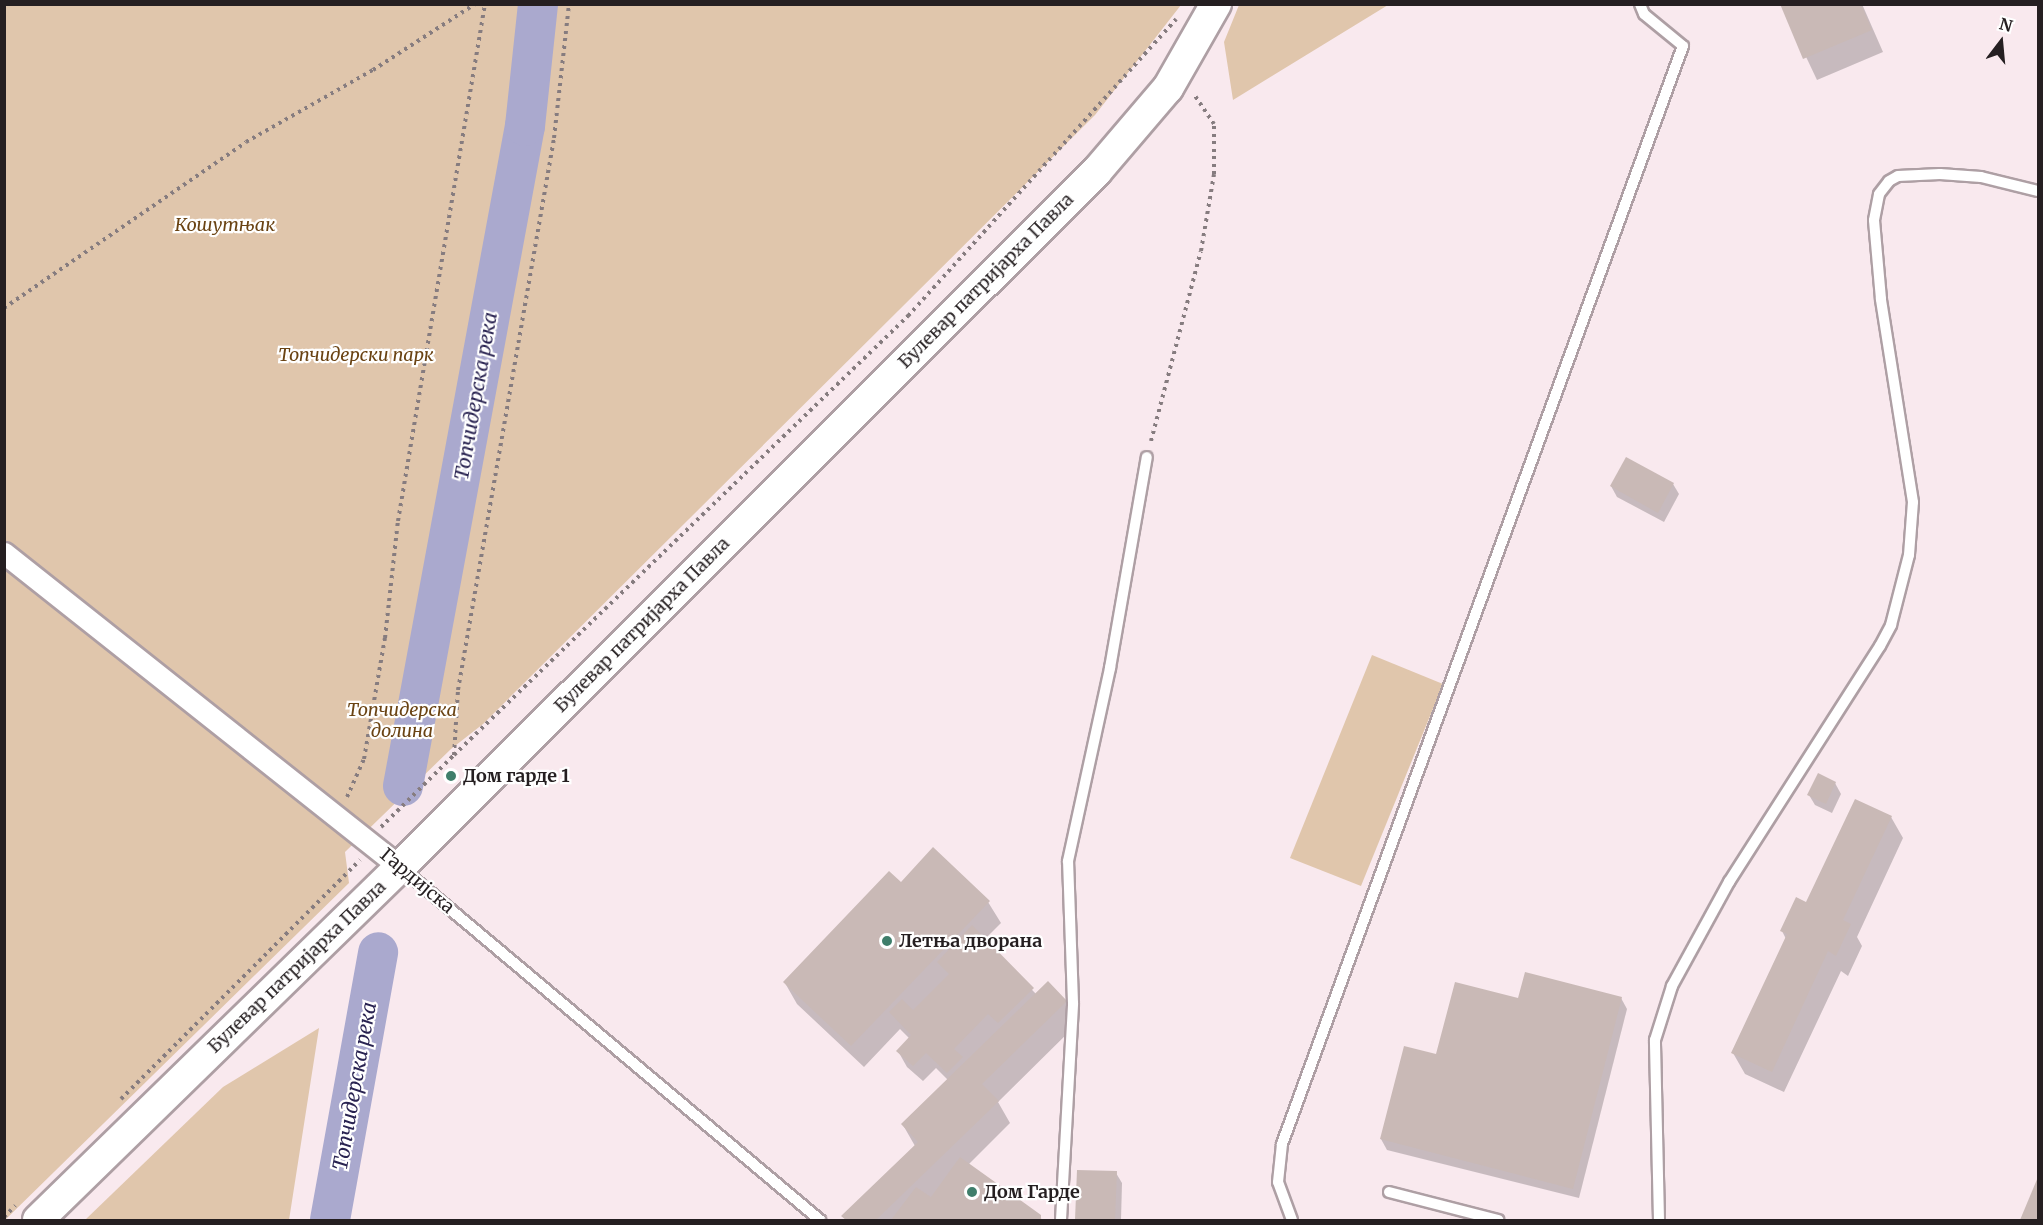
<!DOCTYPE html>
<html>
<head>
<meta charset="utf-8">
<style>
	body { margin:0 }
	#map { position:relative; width:2043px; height:1225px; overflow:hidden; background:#f9e9ee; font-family:Merriweather,serif }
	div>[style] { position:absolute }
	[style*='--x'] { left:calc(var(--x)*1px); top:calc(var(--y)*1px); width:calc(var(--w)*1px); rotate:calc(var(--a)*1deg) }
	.green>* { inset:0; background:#e0c6ac }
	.shadow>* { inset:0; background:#0003 }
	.river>* { height:40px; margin:-20px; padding:0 20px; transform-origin:20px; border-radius:20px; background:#aaa9ce }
	.building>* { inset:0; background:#c9b9b6 }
	.path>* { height:4px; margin-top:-2px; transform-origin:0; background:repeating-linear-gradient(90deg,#867c7f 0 3px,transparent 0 7.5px) }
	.roads { filter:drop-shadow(2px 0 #ae9fa4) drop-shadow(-2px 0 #ae9fa4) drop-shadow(0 2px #ae9fa4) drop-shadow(0 -2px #ae9fa4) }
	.service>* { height:10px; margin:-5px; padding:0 5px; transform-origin:5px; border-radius:5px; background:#fff }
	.minor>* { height:21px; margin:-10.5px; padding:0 10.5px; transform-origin:10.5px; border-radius:10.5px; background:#fff }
	.secondary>* { height:30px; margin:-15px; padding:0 15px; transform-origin:15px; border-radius:15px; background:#fff }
	.dots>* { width:16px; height:16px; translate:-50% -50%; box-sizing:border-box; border:3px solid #fff; border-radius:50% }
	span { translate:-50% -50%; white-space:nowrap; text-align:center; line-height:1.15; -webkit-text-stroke:4.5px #fff; paint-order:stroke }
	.park-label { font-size:18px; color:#6a4313; font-style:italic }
	.street-label { font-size:18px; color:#251f21 }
	.poi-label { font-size:18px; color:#251f21; font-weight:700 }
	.left { translate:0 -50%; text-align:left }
	.water-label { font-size:20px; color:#292351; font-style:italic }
	.frame { position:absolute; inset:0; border:6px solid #251f21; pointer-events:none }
	.north { position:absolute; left:1971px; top:12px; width:60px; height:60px; -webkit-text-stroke:4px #fff; paint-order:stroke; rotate:16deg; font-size:16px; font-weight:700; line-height:24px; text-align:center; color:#251f21 }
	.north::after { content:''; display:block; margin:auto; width:21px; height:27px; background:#251f21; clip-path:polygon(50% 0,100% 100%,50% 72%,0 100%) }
</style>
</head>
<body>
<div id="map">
	<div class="green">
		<div style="clip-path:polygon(5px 5px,1181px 5px,1095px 115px,483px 724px,451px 749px,345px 852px,349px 883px,5px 1220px)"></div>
		<div style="clip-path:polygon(1239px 5px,1239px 4px,1388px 5px,1233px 100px,1224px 42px)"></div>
		<div style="clip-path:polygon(1372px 655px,1443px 684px,1361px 886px,1290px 858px)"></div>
		<div style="clip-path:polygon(319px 1028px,289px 1220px,85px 1220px,223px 1087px)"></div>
	</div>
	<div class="shadow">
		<div style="clip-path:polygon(1781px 4px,1862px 4px,1883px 52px,1817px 80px)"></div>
		<div style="clip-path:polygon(1673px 484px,1679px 494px,1664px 522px,1617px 497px,1611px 486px)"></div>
		<div style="clip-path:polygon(1835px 783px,1841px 794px,1832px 813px,1815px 805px,1809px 795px)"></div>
		<div style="clip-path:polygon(1891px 817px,1903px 838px,1857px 937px,1862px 946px,1848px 976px,1841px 971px,1784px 1092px,1745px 1074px,1733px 1053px,1786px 939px,1782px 931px)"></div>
		<div style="clip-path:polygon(901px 884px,988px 902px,1001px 923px,984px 940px,1036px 994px,1048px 983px,1066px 1002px,1078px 1023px,998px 1102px,1010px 1123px,968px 1165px,1043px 1220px,846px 1220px,843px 1216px,915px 1146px,903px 1125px,948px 1080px,936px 1068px,923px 1081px,907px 1067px,898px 1051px,910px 1039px,900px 1029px,864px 1067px,797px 1004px,785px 983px)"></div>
		<div style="clip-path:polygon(1621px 998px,1627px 1009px,1579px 1198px,1387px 1150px,1381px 1139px,1437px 1056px,1519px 1000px)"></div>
		<div style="clip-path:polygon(1079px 1171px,1116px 1173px,1122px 1183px,1121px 1220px,1077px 1220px)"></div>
		<div style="clip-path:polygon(2038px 1181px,2038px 1220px,2021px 1220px)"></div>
	</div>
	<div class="river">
		<div style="--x:403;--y:786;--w:671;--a:-79.53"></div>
		<div style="--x:525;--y:126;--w:123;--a:-83.9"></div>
		<div style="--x:330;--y:1220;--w:272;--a:-79.8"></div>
	</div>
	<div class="building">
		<div style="clip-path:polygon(1780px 4px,1861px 4px,1872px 30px,1803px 59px)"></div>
		<div style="clip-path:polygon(1626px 457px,1674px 483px,1658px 513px,1610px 486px)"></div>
		<div style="clip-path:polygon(1818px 773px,1836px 782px,1826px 804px,1807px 795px)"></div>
		<div style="clip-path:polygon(1855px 799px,1892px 816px,1843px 920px,1851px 924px,1836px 956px,1828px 951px,1772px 1072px,1731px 1053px,1787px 934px,1780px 931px,1796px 897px,1806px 902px)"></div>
		<div style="clip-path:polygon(933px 847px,990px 901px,851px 1046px,783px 982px,889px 871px,901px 882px)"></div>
		<div style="clip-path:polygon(972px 925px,1034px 988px,998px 1023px,988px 1014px,954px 1049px,963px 1057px,947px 1073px,926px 1053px,913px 1066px,896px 1051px,911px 1035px,889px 1012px,902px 999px,913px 1010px,949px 974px,937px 962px)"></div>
		<div style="clip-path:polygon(1525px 972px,1622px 997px,1573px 1189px,1380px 1139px,1404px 1046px,1436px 1054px,1455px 982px,1518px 998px)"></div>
		<div style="clip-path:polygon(1048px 981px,1067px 1001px,982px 1084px,999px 1101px,876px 1220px,846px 1220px,841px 1216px,918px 1142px,901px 1124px)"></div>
		<div style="clip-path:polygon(960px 1157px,1041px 1215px,1041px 1220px,891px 1220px,916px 1187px,931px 1197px)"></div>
		<div style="clip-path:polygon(1077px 1170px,1117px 1171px,1115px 1220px,1075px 1220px)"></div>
		<div style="clip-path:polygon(2038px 1177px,2038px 1220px,2020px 1220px)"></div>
	</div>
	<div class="path">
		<div style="--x:4;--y:308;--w:293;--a:-34.4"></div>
		<div style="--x:246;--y:142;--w:146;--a:-29.6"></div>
		<div style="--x:373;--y:70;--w:121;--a:-32.9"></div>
		<div style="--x:1151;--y:441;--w:196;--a:-75.3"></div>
		<div style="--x:1201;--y:251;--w:78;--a:-80.4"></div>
		<div style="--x:1214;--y:174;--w:50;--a:-90"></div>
		<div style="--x:1214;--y:124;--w:36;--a:-124"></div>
		<div style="--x:454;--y:755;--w:632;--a:-44.04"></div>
		<div style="--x:908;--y:316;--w:400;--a:-47.9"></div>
		<div style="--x:347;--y:797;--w:42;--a:-65.9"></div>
		<div style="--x:364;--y:759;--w:123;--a:-80.2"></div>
		<div style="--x:385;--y:638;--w:118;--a:-83.7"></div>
		<div style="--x:398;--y:521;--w:524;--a:-80.45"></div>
		<div style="--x:381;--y:827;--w:103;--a:-44.6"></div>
		<div style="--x:454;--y:755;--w:65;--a:-86.5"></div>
		<div style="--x:458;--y:690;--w:560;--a:-80.13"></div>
		<div style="--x:554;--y:138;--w:135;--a:-83.6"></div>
		<div style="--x:121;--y:1099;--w:338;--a:-45"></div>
		<div style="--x:4;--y:1217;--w:16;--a:-45"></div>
	</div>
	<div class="roads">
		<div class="service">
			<div style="--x:400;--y:867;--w:549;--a:40.05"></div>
			<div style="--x:1389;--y:1192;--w:113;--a:14.4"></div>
			<div style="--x:1061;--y:1220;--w:217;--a:-86.8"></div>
			<div style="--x:1073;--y:1003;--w:142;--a:-92"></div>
			<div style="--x:1068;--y:861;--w:198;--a:-77.7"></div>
			<div style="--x:1110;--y:668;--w:214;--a:-80.1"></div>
			<div style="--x:1292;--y:1220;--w:40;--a:-110.2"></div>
			<div style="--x:1278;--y:1182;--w:38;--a:-84"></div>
			<div style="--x:1282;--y:1144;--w:1169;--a:-69.94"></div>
			<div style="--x:1683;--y:46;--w:50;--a:-140.6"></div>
			<div style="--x:1644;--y:14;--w:11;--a:-112"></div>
			<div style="--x:1659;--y:1220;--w:180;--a:-91.3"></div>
			<div style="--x:1655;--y:1040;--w:57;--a:-72.5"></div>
			<div style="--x:1672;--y:986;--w:119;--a:-61.3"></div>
			<div style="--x:1729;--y:882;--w:280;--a:-57.4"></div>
			<div style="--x:1880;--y:646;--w:24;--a:-62"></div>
			<div style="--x:1891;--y:625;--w:72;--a:-75.6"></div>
			<div style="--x:1909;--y:555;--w:53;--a:-85.7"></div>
			<div style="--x:1913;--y:502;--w:206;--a:-99"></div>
			<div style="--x:1881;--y:299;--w:79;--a:-95.1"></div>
			<div style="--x:1874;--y:220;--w:26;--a:-79"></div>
			<div style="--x:1879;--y:194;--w:16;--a:-52"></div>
			<div style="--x:1889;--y:181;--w:10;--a:-29"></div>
			<div style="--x:1898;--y:176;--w:42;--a:-2.7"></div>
			<div style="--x:1940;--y:174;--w:41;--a:4.2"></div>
			<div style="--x:1981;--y:177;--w:59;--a:13.8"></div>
		</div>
		<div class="minor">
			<div style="--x:4;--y:553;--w:505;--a:38.41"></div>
		</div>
		<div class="secondary">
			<div style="--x:38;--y:1220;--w:506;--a:-44.28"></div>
			<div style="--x:400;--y:867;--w:985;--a:-44.96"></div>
			<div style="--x:1097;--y:171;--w:109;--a:-49.5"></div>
			<div style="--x:1168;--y:88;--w:97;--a:-60.3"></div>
		</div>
	</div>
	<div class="dots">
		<div style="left:451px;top:776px;background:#3f7e6b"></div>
		<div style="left:887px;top:941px;background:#3f7e6b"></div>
		<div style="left:972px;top:1192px;background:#3f7e6b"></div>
	</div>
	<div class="park-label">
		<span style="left:225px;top:225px">Кошутњак</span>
		<span style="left:356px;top:355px">Топчидерски парк</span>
		<span style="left:402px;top:721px">Топчидерска<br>долина</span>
	</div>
	<div class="street-label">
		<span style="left:986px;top:281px;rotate:-45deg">Булевар патријарха Павла</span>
		<span style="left:642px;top:625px;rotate:-45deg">Булевар патријарха Павла</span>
		<span style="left:417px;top:881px;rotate:40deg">Гардијска</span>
		<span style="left:297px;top:967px;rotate:-44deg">Булевар патријарха Павла</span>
	</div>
	<div class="poi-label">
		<span class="left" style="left:463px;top:776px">Дом гарде 1</span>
		<span class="left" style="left:899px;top:941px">Летња дворана</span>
		<span class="left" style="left:984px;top:1192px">Дом Гарде</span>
	</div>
	<div class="water-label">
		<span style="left:475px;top:396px;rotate:-80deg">Топчидерска река</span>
		<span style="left:354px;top:1086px;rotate:-80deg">Топчидерска река</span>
	</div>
	<div class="frame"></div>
	<div class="north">N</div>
</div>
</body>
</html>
